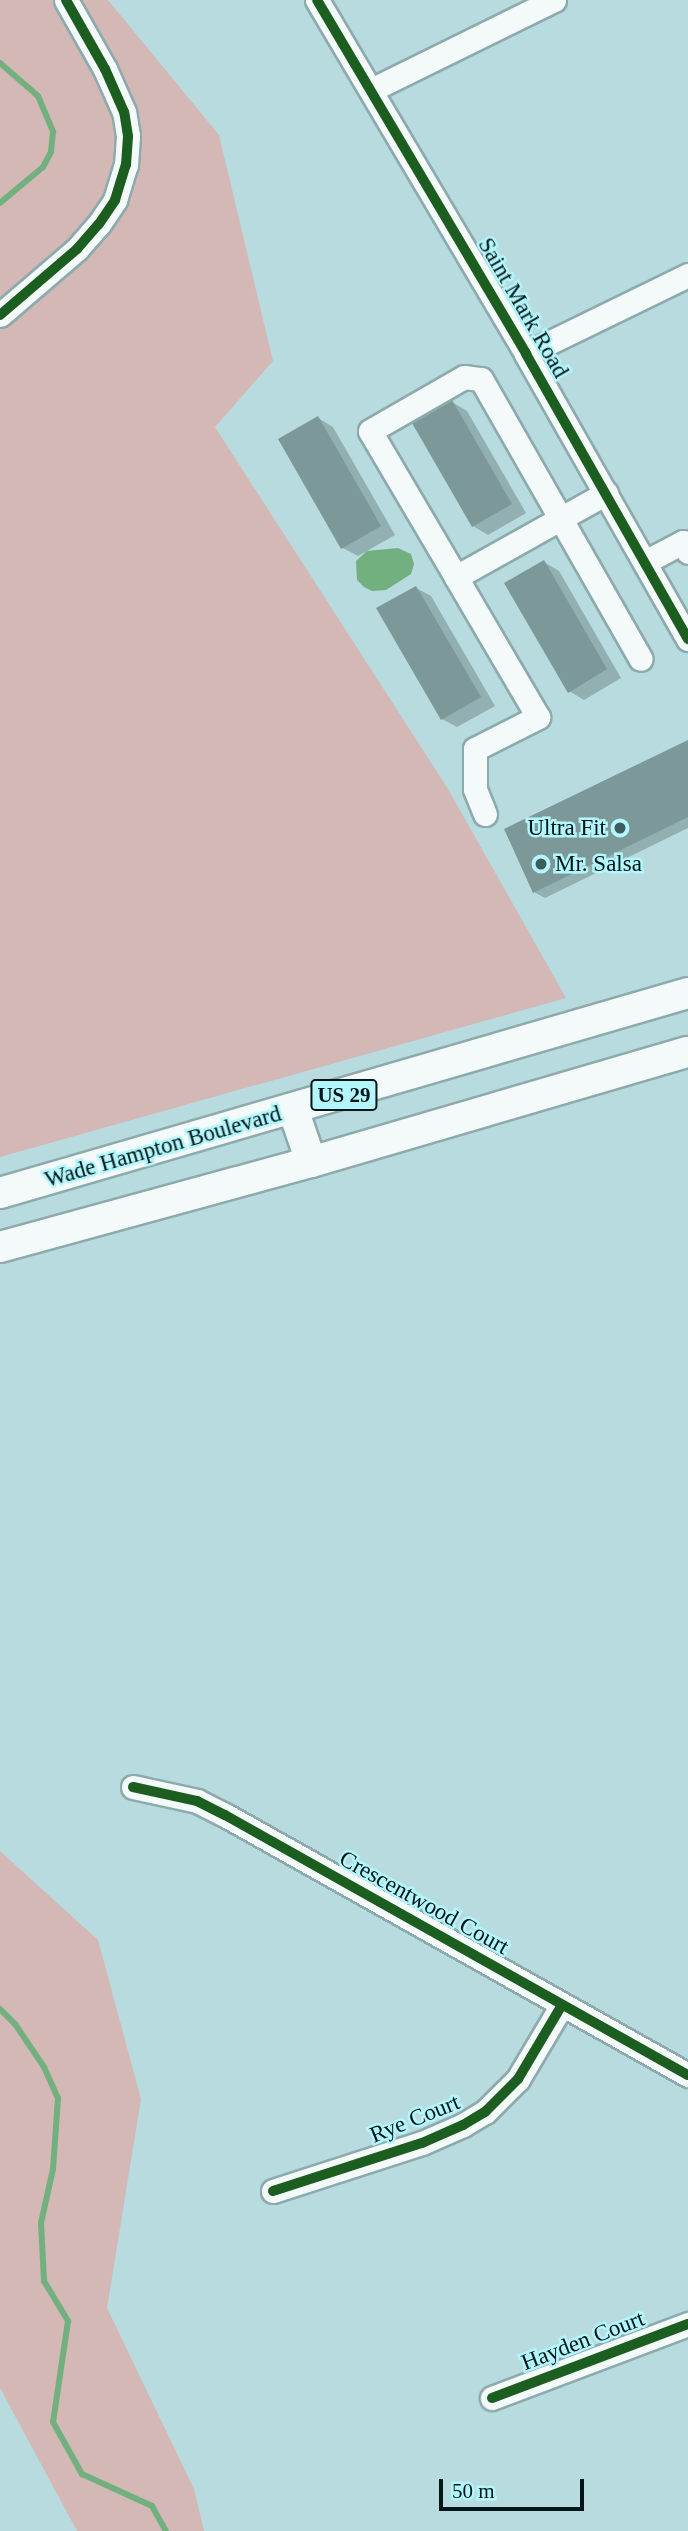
<!DOCTYPE html>
<html>
<head>
<meta charset="utf-8">
<style>
	body { margin:0 }
	#map { position:relative; width:688px; height:2531px; overflow:hidden; background:#b7dbde; font-family:Georgia,serif }
	div>[style] { position:absolute }
	[style*='--x'] { left:calc(var(--x)*1px); top:calc(var(--y)*1px); width:calc(var(--w)*1px); rotate:calc(var(--a)*1deg) }
	.green>* { inset:0; background:#d3b8b6 }
	.water>* { inset:0; background:#73b080 }
	.shadow>* { inset:0; background:#0003 }
	.stream>* { height:6px; margin:-3px; padding:0 3px; transform-origin:3px; border-radius:3px; background:#73b080 }
	.building>* { inset:0; background:#7c9898 }
	.roads { filter:drop-shadow(2px 0 #8daaac) drop-shadow(-2px 0 #8daaac) drop-shadow(0 2px #8daaac) drop-shadow(0 -2px #8daaac) }
	.minor>* { height:23px; margin:-11.5px; padding:0 11.5px; transform-origin:11.5px; border-radius:11.5px; background:#f4fafa }
	.major>* { height:30px; margin:-15px; padding:0 15px; transform-origin:15px; border-radius:15px; background:#f4fafa }
	.cycleway>* { height:10px; margin:-5px; padding:0 5px; transform-origin:5px; border-radius:5px; background:#1b5e20 }
	.dots>* { width:19px; height:19px; translate:-50% -50%; box-sizing:border-box; border:4px solid #b3f6fc; border-radius:50% }
	span { translate:-50% -50%; white-space:nowrap; text-align:center; line-height:1.15; -webkit-text-stroke:5px #b3f6fc; paint-order:stroke }
	.shield-label span { padding:2px 5px; background:#b3f6fc; border:2px solid; border-radius:5px; -webkit-text-stroke-width:0 }
	.shield-label { font-size:21px; color:#001619; font-weight:700 }
	.street-label { font-size:23px; color:#001619 }
	.poi-label { font-size:23px; color:#001619 }
	.right { translate:-100% -50%; text-align:right }
	.left { translate:0 -50%; text-align:left }
	.scale { position:absolute; left:439px; top:2479px; width:145px; height:32px; box-sizing:border-box; border:4px solid #001619; border-top:0; padding-left:9px; font-size:21px; line-height:24px; white-space:nowrap; color:#001619; -webkit-text-stroke:5px #b3f6fc; paint-order:stroke }
</style>
</head>
<body>
<div id="map">
	<div class="green">
		<div style="clip-path:polygon(0 0,108px 0,219px 135px,273px 361px,215px 427px,448px 789px,566px 998px,0 1157px)"></div>
		<div style="clip-path:polygon(0 1851px,98px 1940px,141px 2099px,107px 2308px,194px 2489px,204px 2531px,77px 2531px,0 2388px)"></div>
	</div>
	<div class="water">
		<div style="clip-path:polygon(398px 548px,411px 554px,414px 564px,411px 574px,386px 590px,372px 591px,364px 587px,357px 580px,356px 561px,367px 551px)"></div>
	</div>
	<div class="shadow">
		<div style="clip-path:polygon(452px 402px,467px 411px,526px 513px,488px 535px,473px 526px)"></div>
		<div style="clip-path:polygon(318px 418px,333px 427px,395px 535px,358px 556px,343px 548px)"></div>
		<div style="clip-path:polygon(544px 562px,559px 571px,621px 678px,584px 700px,569px 691px)"></div>
		<div style="clip-path:polygon(416px 588px,431px 596px,495px 706px,457px 727px,442px 719px)"></div>
		<div style="clip-path:polygon(688px 742px,688px 828px,545px 898px,534px 892px)"></div>
	</div>
	<div class="stream">
		<div style="--x:0;--y:63;--w:50;--a:41"></div>
		<div style="--x:38;--y:96;--w:39;--a:67"></div>
		<div style="--x:53;--y:132;--w:20;--a:96"></div>
		<div style="--x:51;--y:152;--w:17;--a:118"></div>
		<div style="--x:43;--y:167;--w:56;--a:140.1"></div>
		<div style="--x:0;--y:2009;--w:21;--a:45"></div>
		<div style="--x:15;--y:2024;--w:52;--a:56"></div>
		<div style="--x:44;--y:2067;--w:34;--a:66"></div>
		<div style="--x:58;--y:2098;--w:71;--a:94"></div>
		<div style="--x:53;--y:2169;--w:55;--a:102.5"></div>
		<div style="--x:41;--y:2223;--w:58;--a:87"></div>
		<div style="--x:44;--y:2281;--w:47;--a:59"></div>
		<div style="--x:68;--y:2321;--w:102;--a:98.4"></div>
		<div style="--x:53;--y:2422;--w:60;--a:60.9"></div>
		<div style="--x:82;--y:2474;--w:77;--a:24.6"></div>
		<div style="--x:152;--y:2506;--w:29;--a:61"></div>
	</div>
	<div class="building">
		<div style="clip-path:polygon(452px 400px,512px 504px,472px 527px,412px 423px)"></div>
		<div style="clip-path:polygon(318px 416px,381px 526px,341px 549px,278px 439px)"></div>
		<div style="clip-path:polygon(544px 560px,607px 669px,568px 693px,504px 583px)"></div>
		<div style="clip-path:polygon(416px 586px,481px 697px,441px 720px,376px 608px)"></div>
		<div style="clip-path:polygon(688px 740px,688px 817px,533px 893px,504px 829px)"></div>
	</div>
	<div class="roads">
		<div class="minor">
			<div style="--x:317;--y:0;--w:411;--a:59.4"></div>
			<div style="--x:526;--y:354;--w:328;--a:60.4"></div>
			<div style="--x:371;--y:90;--w:204;--a:-26.2"></div>
			<div style="--x:0;--y:315;--w:101;--a:-40.6"></div>
			<div style="--x:77;--y:249;--w:33;--a:-49"></div>
			<div style="--x:99;--y:224;--w:29;--a:-56"></div>
			<div style="--x:115;--y:200;--w:37;--a:-73"></div>
			<div style="--x:126;--y:165;--w:29;--a:-86"></div>
			<div style="--x:128;--y:136;--w:24;--a:-99"></div>
			<div style="--x:124;--y:112;--w:47;--a:-113.8"></div>
			<div style="--x:105;--y:69;--w:79;--a:-119.5"></div>
			<div style="--x:526;--y:354;--w:180;--a:-26"></div>
			<div style="--x:645;--y:562;--w:43;--a:-27.8"></div>
			<div style="--x:683;--y:542;--w:11;--a:63"></div>
			<div style="--x:456;--y:577;--w:169;--a:-120.5"></div>
			<div style="--x:370;--y:431;--w:108;--a:-29.9"></div>
			<div style="--x:464;--y:377;--w:17;--a:7"></div>
			<div style="--x:481;--y:379;--w:322;--a:60.3"></div>
			<div style="--x:485;--y:814;--w:27;--a:-112"></div>
			<div style="--x:475;--y:789;--w:40;--a:-90"></div>
			<div style="--x:475;--y:749;--w:71;--a:-26.9"></div>
			<div style="--x:538;--y:717;--w:162;--a:-120.4"></div>
			<div style="--x:456;--y:577;--w:172;--a:-29.2"></div>
			<div style="--x:133;--y:1787;--w:66;--a:12.3"></div>
			<div style="--x:197;--y:1801;--w:31;--a:27"></div>
			<div style="--x:225;--y:1815;--w:531;--a:29.32"></div>
			<div style="--x:273;--y:2191;--w:157;--a:-17.9"></div>
			<div style="--x:422;--y:2143;--w:45;--a:-23.7"></div>
			<div style="--x:463;--y:2125;--w:26;--a:-31"></div>
			<div style="--x:485;--y:2112;--w:47;--a:-45"></div>
			<div style="--x:518;--y:2079;--w:86;--a:-59.3"></div>
			<div style="--x:492;--y:2398;--w:210;--a:-20.7"></div>
		</div>
		<div class="major">
			<div style="--x:293;--y:1109;--w:56;--a:71.2"></div>
			<div style="--x:0;--y:1193;--w:716;--a:-16.21"></div>
			<div style="--x:0;--y:1247;--w:322;--a:-15.3"></div>
			<div style="--x:311;--y:1162;--w:393;--a:-16.3"></div>
		</div>
	</div>
	<div class="cycleway">
		<div style="--x:317;--y:0;--w:411;--a:59.4"></div>
		<div style="--x:526;--y:354;--w:328;--a:60.4"></div>
		<div style="--x:0;--y:315;--w:101;--a:-40.6"></div>
		<div style="--x:77;--y:249;--w:33;--a:-49"></div>
		<div style="--x:99;--y:224;--w:29;--a:-56"></div>
		<div style="--x:115;--y:200;--w:37;--a:-73"></div>
		<div style="--x:126;--y:165;--w:29;--a:-86"></div>
		<div style="--x:128;--y:136;--w:24;--a:-99"></div>
		<div style="--x:124;--y:112;--w:47;--a:-113.8"></div>
		<div style="--x:105;--y:69;--w:79;--a:-119.5"></div>
		<div style="--x:133;--y:1787;--w:66;--a:12.3"></div>
		<div style="--x:197;--y:1801;--w:31;--a:27"></div>
		<div style="--x:225;--y:1815;--w:531;--a:29.32"></div>
		<div style="--x:273;--y:2191;--w:157;--a:-17.9"></div>
		<div style="--x:422;--y:2143;--w:45;--a:-23.7"></div>
		<div style="--x:463;--y:2125;--w:26;--a:-31"></div>
		<div style="--x:485;--y:2112;--w:47;--a:-45"></div>
		<div style="--x:518;--y:2079;--w:86;--a:-59.3"></div>
		<div style="--x:492;--y:2398;--w:210;--a:-20.7"></div>
	</div>
	<div class="dots">
		<div style="left:620px;top:828px;background:#405b5e"></div>
		<div style="left:541px;top:864px;background:#405b5e"></div>
	</div>
	<div class="shield-label">
		<span style="left:344px;top:1095px">US 29</span>
	</div>
	<div class="street-label">
		<span style="left:523px;top:308px;rotate:60deg">Saint Mark Road</span>
		<span style="left:163px;top:1147px;rotate:-16deg">Wade Hampton Boulevard</span>
		<span style="left:424px;top:1903px;rotate:29deg">Crescentwood Court</span>
		<span style="left:415px;top:2119px;rotate:-22deg">Rye Court</span>
		<span style="left:583px;top:2341px;rotate:-21deg">Hayden Court</span>
	</div>
	<div class="poi-label">
		<span class="right" style="left:606px;top:828px">Ultra Fit</span>
		<span class="left" style="left:555px;top:864px">Mr. Salsa</span>
	</div>
	<div class="scale">50 m</div>
</div>
</body>
</html>
